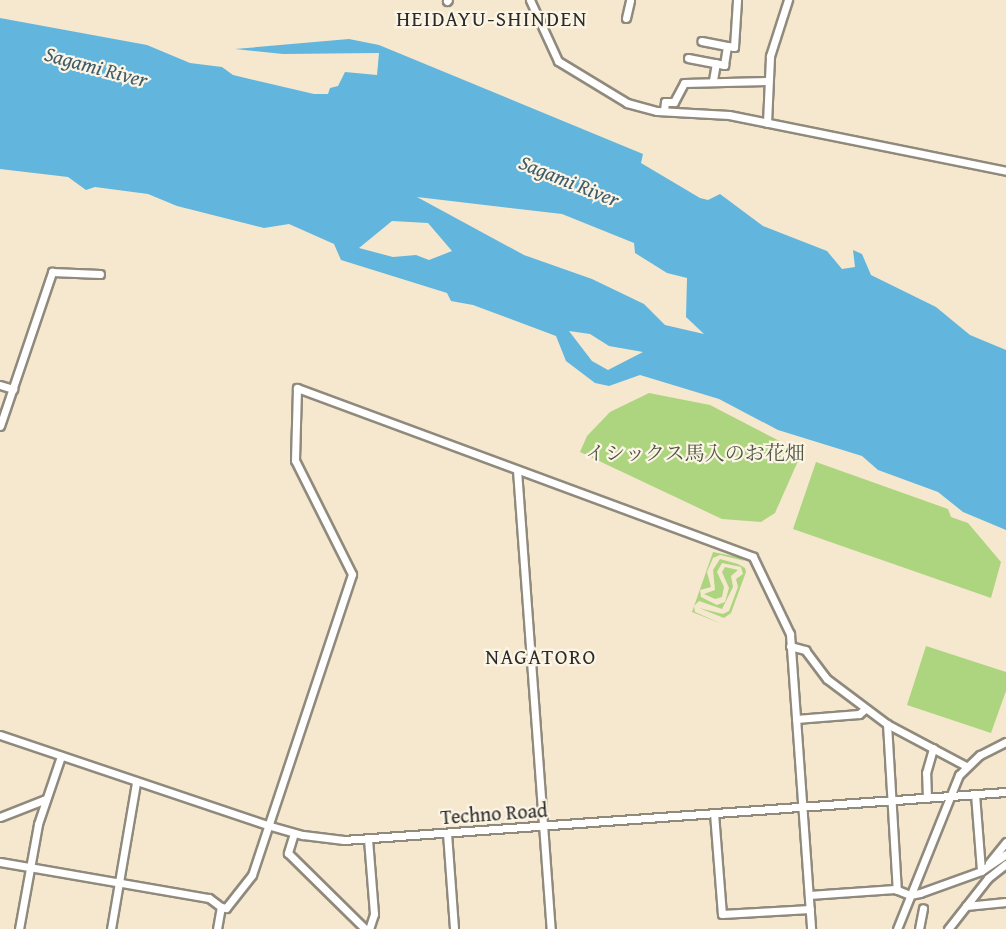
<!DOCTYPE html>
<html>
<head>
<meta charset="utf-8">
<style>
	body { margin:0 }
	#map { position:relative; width:1006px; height:929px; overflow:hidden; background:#f5e8cf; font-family:"Gentium Book Plus","Noto Serif JP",serif }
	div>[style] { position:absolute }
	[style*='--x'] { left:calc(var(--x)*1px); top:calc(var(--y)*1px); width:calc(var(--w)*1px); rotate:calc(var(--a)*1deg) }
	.green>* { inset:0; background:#add57f }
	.water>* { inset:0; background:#62b6de }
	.roads { filter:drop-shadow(2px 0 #908a7d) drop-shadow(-2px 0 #908a7d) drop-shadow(0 2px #908a7d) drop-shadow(0 -2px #908a7d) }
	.minor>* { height:7px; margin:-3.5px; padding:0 3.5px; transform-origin:3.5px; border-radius:3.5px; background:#fff }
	span { translate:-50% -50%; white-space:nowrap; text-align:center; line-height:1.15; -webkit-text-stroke:4.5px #fcf5e5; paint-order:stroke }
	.park-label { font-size:20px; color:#4c5640 }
	.street-label { font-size:20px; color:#2b2b2b }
	.neighbourhood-label { font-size:21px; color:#2b2b2b; letter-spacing:1.5px }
	.water-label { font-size:21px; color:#3e5c6a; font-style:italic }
</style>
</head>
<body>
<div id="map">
	<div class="green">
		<div style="clip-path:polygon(649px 393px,710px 405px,795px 449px,798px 461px,775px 513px,761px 522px,722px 519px,580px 452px,587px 436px,610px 412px)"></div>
		<div style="clip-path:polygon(816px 462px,948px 509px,951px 517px,968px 523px,1001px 562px,991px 598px,793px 529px)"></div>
		<div style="clip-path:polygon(713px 552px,738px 557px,745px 561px,720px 555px,713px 558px,707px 572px,711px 587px,700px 590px,701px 597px,717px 605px,725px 602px,729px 588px,722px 572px,725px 567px,738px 570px,731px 576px,733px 587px,722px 609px,699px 601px,694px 606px,695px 612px,722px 624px,692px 612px)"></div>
		<div style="clip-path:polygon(720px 559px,738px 564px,745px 568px,746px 572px,731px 613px,724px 618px,699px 608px,723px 614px,729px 611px,738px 587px,736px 579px,743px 574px,741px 567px,722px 563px,717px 572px,724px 587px,722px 597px,715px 599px,704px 594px,715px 590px,713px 570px)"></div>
		<div style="clip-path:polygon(926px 646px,1006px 672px,1006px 691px,991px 733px,907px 705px)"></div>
	</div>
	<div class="water">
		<div style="clip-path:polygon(evenodd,0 18px,147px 45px,190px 63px,222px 67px,233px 75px,314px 94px,328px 94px,330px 88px,338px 86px,345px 72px,377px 75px,379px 53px,283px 54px,235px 49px,349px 39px,379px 45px,643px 154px,641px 163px,700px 198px,708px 200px,720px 194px,763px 226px,827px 251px,842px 269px,855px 267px,853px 250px,862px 254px,871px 275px,936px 307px,970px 335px,1006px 350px,1006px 530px,963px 512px,938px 492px,878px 470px,862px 456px,778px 430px,719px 399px,640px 375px,609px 386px,595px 383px,566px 361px,556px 336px,473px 305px,451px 301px,447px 293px,341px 260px,334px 244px,289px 224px,264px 228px,177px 206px,148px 194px,95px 187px,86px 190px,68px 177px,0 169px,0 18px,417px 197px,562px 214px,634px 243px,635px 253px,667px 273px,687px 278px,686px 317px,704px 334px,665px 325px,644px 304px,592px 279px,524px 255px,417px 197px,0 18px,392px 221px,428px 223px,452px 251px,429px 260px,416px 255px,393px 257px,359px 248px,392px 221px,0 18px,569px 331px,590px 334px,609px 346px,643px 352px,608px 370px,592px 361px,569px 331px)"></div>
	</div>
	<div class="roads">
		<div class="minor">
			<div style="--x:530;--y:0;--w:67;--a:65.3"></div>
			<div style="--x:558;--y:61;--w:81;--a:31.3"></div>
			<div style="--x:627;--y:103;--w:31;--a:15"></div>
			<div style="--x:657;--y:111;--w:72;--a:3.2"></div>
			<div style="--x:729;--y:115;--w:283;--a:11.4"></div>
			<div style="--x:447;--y:1;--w:1;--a:-45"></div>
			<div style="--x:626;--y:18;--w:18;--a:-77"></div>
			<div style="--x:727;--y:46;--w:7;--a:8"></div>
			<div style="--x:734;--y:47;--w:47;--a:-86.3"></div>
			<div style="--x:688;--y:58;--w:37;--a:11"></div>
			<div style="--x:724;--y:65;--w:19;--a:-81"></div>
			<div style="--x:727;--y:46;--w:26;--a:-169"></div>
			<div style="--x:713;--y:80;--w:17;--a:-80"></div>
			<div style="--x:664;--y:111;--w:9;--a:-84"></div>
			<div style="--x:665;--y:102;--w:9;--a:0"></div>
			<div style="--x:674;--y:102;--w:21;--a:-62"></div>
			<div style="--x:684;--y:83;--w:83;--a:-1.4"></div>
			<div style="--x:767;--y:123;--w:67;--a:-87.4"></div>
			<div style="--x:770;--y:56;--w:59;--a:-72.2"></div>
			<div style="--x:0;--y:385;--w:14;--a:17"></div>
			<div style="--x:0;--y:426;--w:163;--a:-71.3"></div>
			<div style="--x:52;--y:272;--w:48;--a:2.4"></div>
			<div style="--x:517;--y:470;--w:460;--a:85.8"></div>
			<div style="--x:790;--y:646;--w:16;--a:15"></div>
			<div style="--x:805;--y:650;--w:36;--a:53"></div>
			<div style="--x:827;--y:679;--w:75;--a:36.9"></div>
			<div style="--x:887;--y:724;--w:89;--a:28"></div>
			<div style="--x:796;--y:719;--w:63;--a:-4.5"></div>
			<div style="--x:859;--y:714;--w:8;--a:-40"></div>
			<div style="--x:887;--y:724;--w:166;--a:86.6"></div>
			<div style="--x:0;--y:735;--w:282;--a:18.6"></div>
			<div style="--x:267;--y:825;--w:37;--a:16"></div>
			<div style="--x:303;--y:835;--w:41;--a:7"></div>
			<div style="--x:344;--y:840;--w:664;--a:-4.15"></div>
			<div style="--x:975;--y:794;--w:77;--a:85.5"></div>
			<div style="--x:927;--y:798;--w:25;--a:-92"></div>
			<div style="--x:926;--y:773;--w:26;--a:-74"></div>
			<div style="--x:714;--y:813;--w:101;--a:85.5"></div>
			<div style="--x:722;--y:914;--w:88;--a:-3.3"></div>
			<div style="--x:0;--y:817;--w:49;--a:-21.4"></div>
			<div style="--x:294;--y:833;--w:21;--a:107"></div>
			<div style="--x:288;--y:853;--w:108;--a:44.6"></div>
			<div style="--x:447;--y:833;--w:96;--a:85.8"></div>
			<div style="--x:368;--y:839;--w:75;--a:85.4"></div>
			<div style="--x:374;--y:914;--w:16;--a:108"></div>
			<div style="--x:0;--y:862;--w:212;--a:9.8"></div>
			<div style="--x:209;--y:898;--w:15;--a:37"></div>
			<div style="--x:989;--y:863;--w:27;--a:-51"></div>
			<div style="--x:809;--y:895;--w:86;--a:-4"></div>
			<div style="--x:895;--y:889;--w:16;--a:22"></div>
			<div style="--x:910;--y:895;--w:10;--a:-11"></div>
			<div style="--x:920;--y:893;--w:65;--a:-19.8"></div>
			<div style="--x:981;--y:871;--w:30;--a:-34"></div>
			<div style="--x:966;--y:906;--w:40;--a:-5.7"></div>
			<div style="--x:19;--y:929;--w:107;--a:-79.7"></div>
			<div style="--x:38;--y:824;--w:72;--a:-71.3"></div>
			<div style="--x:111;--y:929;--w:149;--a:-80.3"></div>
			<div style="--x:217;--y:929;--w:22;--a:-80"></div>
			<div style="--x:221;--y:907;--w:5;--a:11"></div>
			<div style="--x:226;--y:908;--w:42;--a:-51.8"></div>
			<div style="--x:252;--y:875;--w:317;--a:-71.6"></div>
			<div style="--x:352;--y:574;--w:127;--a:-116.6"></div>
			<div style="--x:295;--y:460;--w:72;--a:-88.4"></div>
			<div style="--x:297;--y:388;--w:486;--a:20.3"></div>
			<div style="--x:753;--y:557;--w:85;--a:64.3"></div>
			<div style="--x:790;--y:634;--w:296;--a:85.9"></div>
			<div style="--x:897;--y:929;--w:166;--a:-68.1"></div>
			<div style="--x:959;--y:775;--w:29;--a:-44"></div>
			<div style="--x:980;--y:755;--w:29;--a:-27"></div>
			<div style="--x:919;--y:929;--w:21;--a:-79"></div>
			<div style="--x:948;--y:929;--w:65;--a:-51.9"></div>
			<div style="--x:988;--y:878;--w:23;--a:-38"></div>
		</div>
	</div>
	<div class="park-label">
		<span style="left:695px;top:452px">イシックス馬入のお花畑</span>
	</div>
	<div class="street-label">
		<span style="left:494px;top:813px;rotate:-4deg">Techno Road</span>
	</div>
	<div class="neighbourhood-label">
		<span style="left:492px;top:19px">HEIDAYU-SHINDEN</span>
		<span style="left:541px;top:657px">NAGATORO</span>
	</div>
	<div class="water-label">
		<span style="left:96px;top:67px;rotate:15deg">Sagami River</span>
		<span style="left:569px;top:181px;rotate:22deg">Sagami River</span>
	</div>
</div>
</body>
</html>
